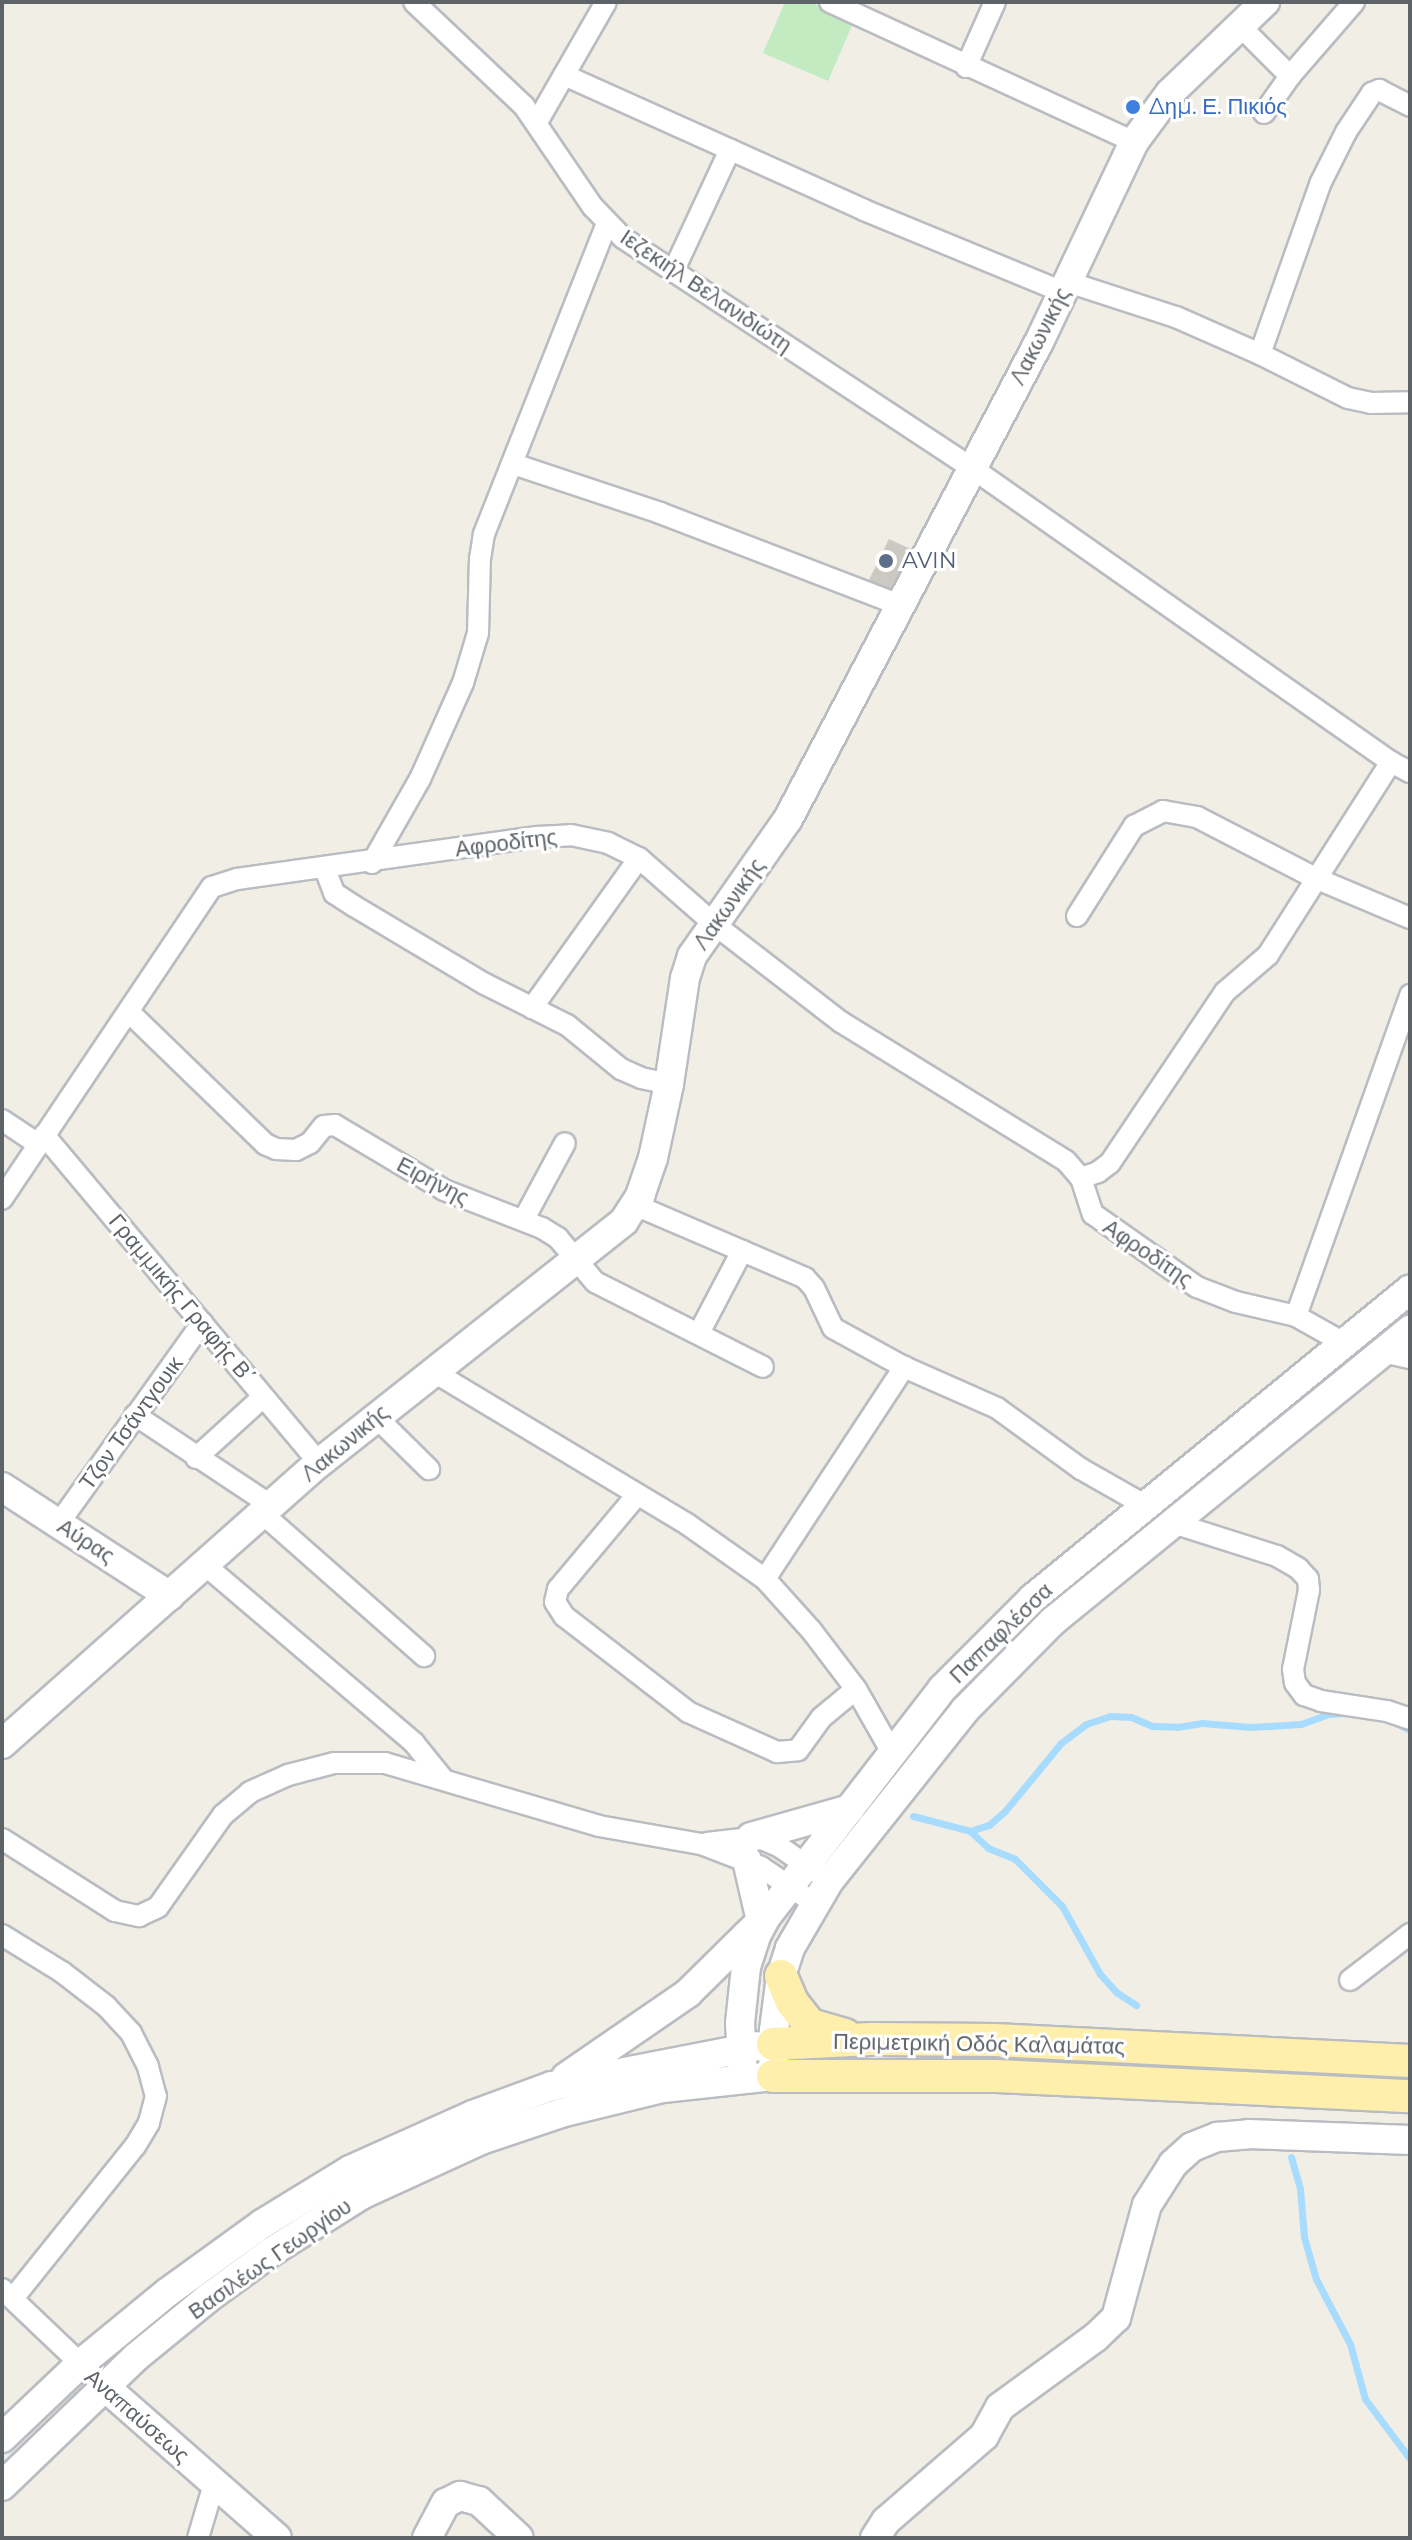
<!DOCTYPE html>
<html>
<head>
<meta charset="utf-8">
<style>
	body { margin:0 }
	#map { position:relative; width:1412px; height:2540px; overflow:hidden; background:#f1eee6; font-family:Montserrat,sans-serif }
	div>[style] { position:absolute }
	[style*='--x'] { left:calc(var(--x)*1px); top:calc(var(--y)*1px); width:calc(var(--w)*1px); rotate:calc(var(--a)*1deg) }
	.green>* { inset:0; background:#c2ebc1 }
	.stream>* { height:7px; margin:-3.5px; padding:0 3.5px; transform-origin:3.5px; border-radius:3.5px; background:#a8dcff }
	.building>* { inset:0; background:#ccc9c3 }
	.roads { filter:drop-shadow(2px 0 #b9bcc1) drop-shadow(-2px 0 #b9bcc1) drop-shadow(0 2px #b9bcc1) drop-shadow(0 -2px #b9bcc1) }
	.street>* { height:20px; margin:-10px; padding:0 10px; transform-origin:10px; border-radius:10px; background:#fff }
	.secondary>* { height:28px; margin:-14px; padding:0 14px; transform-origin:14px; border-radius:14px; background:#fff }
	.primary>* { height:32px; margin:-16px; padding:0 16px; transform-origin:16px; border-radius:16px; background:#ffefad }
	.dots>* { width:22px; height:22px; translate:-50% -50%; box-sizing:border-box; border:4px solid #fff; border-radius:50% }
	span { translate:-50% -50%; white-space:nowrap; text-align:center; line-height:1.15; -webkit-text-stroke:6px #fff; paint-order:stroke }
	.shop-label { font-size:22px; color:#366cbe }
	.left { translate:0 -50%; text-align:left }
	.street-label { font-size:22px; color:#5e6368 }
	.service-label { font-size:22px; color:#4e5e75 }
	.frame { position:absolute; inset:0; border:4px solid #5e6368; pointer-events:none }
</style>
</head>
<body>
<div id="map">
	<div class="green">
		<div style="clip-path:polygon(785px 2px,810px 2px,854px 21px,828px 81px,763px 53px)"></div>
	</div>
	<div class="stream">
		<div style="--x:1396;--y:1723;--w:16;--a:27"></div>
		<div style="--x:913;--y:1816;--w:59;--a:14.7"></div>
		<div style="--x:970;--y:1831;--w:25;--a:43"></div>
		<div style="--x:988;--y:1848;--w:29;--a:22"></div>
		<div style="--x:1015;--y:1859;--w:66;--a:45"></div>
		<div style="--x:1062;--y:1906;--w:78;--a:60.8"></div>
		<div style="--x:1100;--y:1974;--w:24;--a:48"></div>
		<div style="--x:1116;--y:1992;--w:24;--a:33"></div>
		<div style="--x:970;--y:1831;--w:20;--a:-18"></div>
		<div style="--x:989;--y:1825;--w:21;--a:-41"></div>
		<div style="--x:1005;--y:1811;--w:88;--a:-50.5"></div>
		<div style="--x:1061;--y:1743;--w:31;--a:-37"></div>
		<div style="--x:1086;--y:1724;--w:25;--a:-18"></div>
		<div style="--x:1110;--y:1716;--w:21;--a:3"></div>
		<div style="--x:1131;--y:1717;--w:23;--a:23"></div>
		<div style="--x:1152;--y:1726;--w:25;--a:2"></div>
		<div style="--x:1177;--y:1727;--w:25;--a:-9"></div>
		<div style="--x:1202;--y:1723;--w:49;--a:4.7"></div>
		<div style="--x:1251;--y:1727;--w:50;--a:-3.4"></div>
		<div style="--x:1301;--y:1724;--w:30;--a:-20"></div>
		<div style="--x:1329;--y:1714;--w:16;--a:-4"></div>
		<div style="--x:1291;--y:2157;--w:33;--a:74"></div>
		<div style="--x:1300;--y:2189;--w:48;--a:85.2"></div>
		<div style="--x:1304;--y:2237;--w:44;--a:74.1"></div>
		<div style="--x:1316;--y:2279;--w:73;--a:62.4"></div>
		<div style="--x:1350;--y:2344;--w:57;--a:74.7"></div>
		<div style="--x:1365;--y:2399;--w:75;--a:53.1"></div>
	</div>
	<div class="building">
		<div style="clip-path:polygon(889px 539px,915px 551px,893px 595px,868px 582px)"></div>
	</div>
	<div class="roads">
		<div class="street">
			<div style="--x:414;--y:2;--w:151;--a:43.4"></div>
			<div style="--x:524;--y:106;--w:122;--a:55.7"></div>
			<div style="--x:593;--y:207;--w:43;--a:45.9"></div>
			<div style="--x:623;--y:238;--w:418;--a:33.4"></div>
			<div style="--x:972;--y:468;--w:512;--a:35.06"></div>
			<div style="--x:1391;--y:762;--w:21;--a:28"></div>
			<div style="--x:830;--y:2;--w:335;--a:24.7"></div>
			<div style="--x:1240;--y:26;--w:71;--a:45"></div>
			<div style="--x:966;--y:67;--w:71;--a:-66"></div>
			<div style="--x:564;--y:75;--w:329;--a:24.2"></div>
			<div style="--x:864;--y:210;--w:215;--a:22.4"></div>
			<div style="--x:1264;--y:113;--w:45;--a:-54.9"></div>
			<div style="--x:1290;--y:76;--w:98;--a:-49.1"></div>
			<div style="--x:537;--y:122;--w:138;--a:-60.1"></div>
			<div style="--x:673;--y:272;--w:135;--a:-65"></div>
			<div style="--x:1068;--y:282;--w:114;--a:18"></div>
			<div style="--x:1176;--y:317;--w:92;--a:23.8"></div>
			<div style="--x:1260;--y:354;--w:98;--a:26.6"></div>
			<div style="--x:1348;--y:398;--w:24;--a:12"></div>
			<div style="--x:1371;--y:403;--w:39;--a:-1"></div>
			<div style="--x:1260;--y:354;--w:182;--a:-70.5"></div>
			<div style="--x:1321;--y:182;--w:56;--a:-63.4"></div>
			<div style="--x:1346;--y:132;--w:47;--a:-56.3"></div>
			<div style="--x:1372;--y:93;--w:8;--a:-23"></div>
			<div style="--x:1379;--y:90;--w:35;--a:27"></div>
			<div style="--x:513;--y:464;--w:155;--a:18.4"></div>
			<div style="--x:660;--y:513;--w:257;--a:21"></div>
			<div style="--x:372;--y:863;--w:97;--a:-60.3"></div>
			<div style="--x:420;--y:779;--w:105;--a:-65.9"></div>
			<div style="--x:463;--y:683;--w:52;--a:-73.3"></div>
			<div style="--x:478;--y:633;--w:74;--a:-88.5"></div>
			<div style="--x:480;--y:559;--w:25;--a:-81"></div>
			<div style="--x:484;--y:534;--w:334;--a:-68.4"></div>
			<div style="--x:325;--y:869;--w:26;--a:69"></div>
			<div style="--x:334;--y:893;--w:24;--a:33"></div>
			<div style="--x:354;--y:906;--w:152;--a:30.8"></div>
			<div style="--x:485;--y:984;--w:92;--a:26.6"></div>
			<div style="--x:567;--y:1025;--w:70;--a:39.2"></div>
			<div style="--x:621;--y:1069;--w:22;--a:24"></div>
			<div style="--x:641;--y:1078;--w:29;--a:12"></div>
			<div style="--x:1077;--y:916;--w:107;--a:-57.7"></div>
			<div style="--x:1134;--y:826;--w:33;--a:-27"></div>
			<div style="--x:1163;--y:811;--w:35;--a:10"></div>
			<div style="--x:1197;--y:817;--w:133;--a:27.3"></div>
			<div style="--x:1315;--y:878;--w:103;--a:22.8"></div>
			<div style="--x:532;--y:1008;--w:184;--a:-54.5"></div>
			<div style="--x:129;--y:1012;--w:190;--a:44.1"></div>
			<div style="--x:265;--y:1144;--w:12;--a:24"></div>
			<div style="--x:276;--y:1149;--w:20;--a:3"></div>
			<div style="--x:296;--y:1150;--w:16;--a:-27"></div>
			<div style="--x:310;--y:1143;--w:22;--a:-51"></div>
			<div style="--x:324;--y:1126;--w:11;--a:-5"></div>
			<div style="--x:335;--y:1125;--w:127;--a:30.8"></div>
			<div style="--x:444;--y:1190;--w:105;--a:21.2"></div>
			<div style="--x:542;--y:1228;--w:19;--a:32"></div>
			<div style="--x:558;--y:1238;--w:57;--a:49.9"></div>
			<div style="--x:595;--y:1282;--w:188;--a:26.8"></div>
			<div style="--x:2;--y:1120;--w:43;--a:33.7"></div>
			<div style="--x:44;--y:1135;--w:428;--a:50"></div>
			<div style="--x:1081;--y:1178;--w:18;--a:-19"></div>
			<div style="--x:1098;--y:1172;--w:15;--a:-37"></div>
			<div style="--x:1110;--y:1163;--w:206;--a:-56.1"></div>
			<div style="--x:1225;--y:992;--w:57;--a:-40.7"></div>
			<div style="--x:1268;--y:955;--w:229;--a:-57.5"></div>
			<div style="--x:2;--y:1199;--w:376;--a:-56.1"></div>
			<div style="--x:212;--y:887;--w:26;--a:-18"></div>
			<div style="--x:237;--y:879;--w:303;--a:-8"></div>
			<div style="--x:537;--y:837;--w:34;--a:-3"></div>
			<div style="--x:571;--y:835;--w:38;--a:12"></div>
			<div style="--x:608;--y:843;--w:34;--a:26"></div>
			<div style="--x:639;--y:858;--w:100;--a:41.3"></div>
			<div style="--x:714;--y:924;--w:160;--a:37.7"></div>
			<div style="--x:841;--y:1022;--w:264;--a:31.7"></div>
			<div style="--x:1066;--y:1161;--w:23;--a:49"></div>
			<div style="--x:1081;--y:1178;--w:38;--a:72"></div>
			<div style="--x:1093;--y:1214;--w:127;--a:35.1"></div>
			<div style="--x:1197;--y:1287;--w:42;--a:21"></div>
			<div style="--x:1236;--y:1302;--w:62;--a:13.1"></div>
			<div style="--x:1296;--y:1316;--w:55;--a:29.4"></div>
			<div style="--x:635;--y:1205;--w:185;--a:23.2"></div>
			<div style="--x:805;--y:1278;--w:13;--a:48"></div>
			<div style="--x:814;--y:1288;--w:44;--a:64.6"></div>
			<div style="--x:833;--y:1328;--w:81;--a:28.8"></div>
			<div style="--x:904;--y:1367;--w:102;--a:23.8"></div>
			<div style="--x:997;--y:1408;--w:104;--a:36"></div>
			<div style="--x:1081;--y:1469;--w:75;--a:29.6"></div>
			<div style="--x:524;--y:1219;--w:86;--a:-61.7"></div>
			<div style="--x:1296;--y:1316;--w:341;--a:-70.4"></div>
			<div style="--x:699;--y:1333;--w:93;--a:-62.3"></div>
			<div style="--x:1383;--y:1352;--w:28;--a:13"></div>
			<div style="--x:434;--y:1372;--w:295;--a:31"></div>
			<div style="--x:687;--y:1524;--w:95;--a:35.2"></div>
			<div style="--x:765;--y:1579;--w:69;--a:48"></div>
			<div style="--x:811;--y:1630;--w:74;--a:52.7"></div>
			<div style="--x:856;--y:1689;--w:75;--a:60.4"></div>
			<div style="--x:135;--y:1415;--w:164;--a:33.6"></div>
			<div style="--x:375;--y:1416;--w:76;--a:44.5"></div>
			<div style="--x:196;--y:1458;--w:91;--a:-42.3"></div>
			<div style="--x:637;--y:1495;--w:123;--a:130"></div>
			<div style="--x:558;--y:1589;--w:13;--a:103"></div>
			<div style="--x:555;--y:1602;--w:17;--a:57"></div>
			<div style="--x:564;--y:1616;--w:157;--a:37.7"></div>
			<div style="--x:688;--y:1712;--w:98;--a:24.2"></div>
			<div style="--x:777;--y:1752;--w:21;--a:-5"></div>
			<div style="--x:798;--y:1750;--w:39;--a:-54"></div>
			<div style="--x:821;--y:1718;--w:45;--a:-39.6"></div>
			<div style="--x:263;--y:1514;--w:215;--a:41.4"></div>
			<div style="--x:59;--y:1523;--w:246;--a:-54.4"></div>
			<div style="--x:1173;--y:1523;--w:109;--a:17.6"></div>
			<div style="--x:1277;--y:1556;--w:24;--a:30"></div>
			<div style="--x:1298;--y:1568;--w:15;--a:48"></div>
			<div style="--x:1308;--y:1579;--w:11;--a:85"></div>
			<div style="--x:1309;--y:1590;--w:81;--a:101.4"></div>
			<div style="--x:1293;--y:1669;--w:14;--a:82"></div>
			<div style="--x:1295;--y:1683;--w:15;--a:53"></div>
			<div style="--x:1304;--y:1695;--w:18;--a:19"></div>
			<div style="--x:1321;--y:1701;--w:67;--a:8.6"></div>
			<div style="--x:1387;--y:1711;--w:24;--a:19"></div>
			<div style="--x:205;--y:1565;--w:275;--a:40.4"></div>
			<div style="--x:414;--y:1743;--w:46;--a:51.1"></div>
			<div style="--x:765;--y:1579;--w:254;--a:-56.7"></div>
			<div style="--x:2;--y:1839;--w:134;--a:32.5"></div>
			<div style="--x:115;--y:1911;--w:25;--a:12"></div>
			<div style="--x:139;--y:1916;--w:21;--a:-25"></div>
			<div style="--x:158;--y:1907;--w:113;--a:-54.8"></div>
			<div style="--x:223;--y:1815;--w:35;--a:-40"></div>
			<div style="--x:250;--y:1792;--w:42;--a:-24.1"></div>
			<div style="--x:288;--y:1775;--w:48;--a:-14.6"></div>
			<div style="--x:334;--y:1763;--w:51;--a:0"></div>
			<div style="--x:385;--y:1763;--w:223;--a:16.4"></div>
			<div style="--x:599;--y:1826;--w:104;--a:10"></div>
			<div style="--x:701;--y:1844;--w:64;--a:21"></div>
			<div style="--x:761;--y:1867;--w:64;--a:34.2"></div>
			<div style="--x:707;--y:1843;--w:50;--a:-6.8"></div>
			<div style="--x:757;--y:1837;--w:25;--a:23"></div>
			<div style="--x:780;--y:1847;--w:44;--a:34.8"></div>
			<div style="--x:2;--y:1935;--w:70;--a:31.7"></div>
			<div style="--x:62;--y:1972;--w:56;--a:37.7"></div>
			<div style="--x:106;--y:2006;--w:37;--a:47"></div>
			<div style="--x:131;--y:2033;--w:38;--a:63"></div>
			<div style="--x:148;--y:2067;--w:30;--a:75"></div>
			<div style="--x:156;--y:2096;--w:28;--a:105"></div>
			<div style="--x:149;--y:2123;--w:27;--a:121"></div>
			<div style="--x:135;--y:2146;--w:193;--a:128.7"></div>
			<div style="--x:1350;--y:1980;--w:76;--a:-37.5"></div>
			<div style="--x:2;--y:2289;--w:141;--a:43.6"></div>
			<div style="--x:198;--y:2538;--w:56;--a:-73.5"></div>
		</div>
		<div class="secondary">
			<div style="--x:2;--y:1487;--w:200;--a:33"></div>
			<div style="--x:2;--y:1744;--w:424;--a:-41.6"></div>
			<div style="--x:319;--y:1463;--w:389;--a:-38.4"></div>
			<div style="--x:624;--y:1221;--w:30;--a:-57"></div>
			<div style="--x:640;--y:1196;--w:40;--a:-71.1"></div>
			<div style="--x:653;--y:1158;--w:76;--a:-77.8"></div>
			<div style="--x:669;--y:1084;--w:107;--a:-81.4"></div>
			<div style="--x:685;--y:978;--w:23;--a:-72"></div>
			<div style="--x:692;--y:956;--w:167;--a:-55"></div>
			<div style="--x:788;--y:819;--w:539;--a:-62.25"></div>
			<div style="--x:1039;--y:342;--w:221;--a:-64.6"></div>
			<div style="--x:1134;--y:142;--w:61;--a:-53.7"></div>
			<div style="--x:1170;--y:93;--w:132;--a:-43.8"></div>
			<div style="--x:751;--y:1837;--w:103;--a:-15.8"></div>
			<div style="--x:747;--y:1860;--w:63;--a:77.1"></div>
			<div style="--x:566;--y:2077;--w:148;--a:-34.5"></div>
			<div style="--x:688;--y:1993;--w:94;--a:-44.6"></div>
			<div style="--x:743;--y:2078;--w:55;--a:-93.1"></div>
			<div style="--x:740;--y:2023;--w:56;--a:-83.9"></div>
			<div style="--x:746;--y:1967;--w:35;--a:-72"></div>
			<div style="--x:757;--y:1934;--w:19;--a:-62"></div>
			<div style="--x:766;--y:1917;--w:288;--a:-52.3"></div>
			<div style="--x:942;--y:1689;--w:129;--a:-45"></div>
			<div style="--x:1033;--y:1598;--w:487;--a:-39.3"></div>
			<div style="--x:104;--y:2386;--w:230;--a:41.3"></div>
			<div style="--x:2;--y:2438;--w:106;--a:-43.5"></div>
			<div style="--x:79;--y:2365;--w:115;--a:-39.4"></div>
			<div style="--x:168;--y:2292;--w:116;--a:-35.9"></div>
			<div style="--x:262;--y:2224;--w:103;--a:-31.5"></div>
			<div style="--x:350;--y:2170;--w:135;--a:-24.1"></div>
			<div style="--x:473;--y:2115;--w:84;--a:-20.2"></div>
			<div style="--x:552;--y:2086;--w:209;--a:-11"></div>
			<div style="--x:2;--y:2486;--w:186;--a:-43.9"></div>
			<div style="--x:136;--y:2357;--w:93;--a:-39.3"></div>
			<div style="--x:208;--y:2298;--w:78;--a:-36.1"></div>
			<div style="--x:271;--y:2252;--w:107;--a:-32.3"></div>
			<div style="--x:361;--y:2195;--w:132;--a:-24.6"></div>
			<div style="--x:481;--y:2140;--w:84;--a:-18.6"></div>
			<div style="--x:561;--y:2113;--w:105;--a:-13.8"></div>
			<div style="--x:663;--y:2088;--w:111;--a:-6.2"></div>
			<div style="--x:773;--y:2076;--w:46;--a:-88.8"></div>
			<div style="--x:774;--y:2030;--w:54;--a:-82.6"></div>
			<div style="--x:781;--y:1976;--w:29;--a:-72"></div>
			<div style="--x:790;--y:1948;--w:78;--a:-59.8"></div>
			<div style="--x:829;--y:1881;--w:218;--a:-51.5"></div>
			<div style="--x:965;--y:1710;--w:125;--a:-45.3"></div>
			<div style="--x:1053;--y:1621;--w:461;--a:-39.2"></div>
			<div style="--x:427;--y:2538;--w:40;--a:-62"></div>
			<div style="--x:446;--y:2503;--w:16;--a:-27"></div>
			<div style="--x:460;--y:2496;--w:20;--a:15"></div>
			<div style="--x:479;--y:2501;--w:54;--a:42.8"></div>
			<div style="--x:875;--y:2538;--w:20;--a:-57"></div>
			<div style="--x:886;--y:2521;--w:130;--a:-40.9"></div>
			<div style="--x:984;--y:2436;--w:33;--a:-61"></div>
			<div style="--x:1000;--y:2407;--w:119;--a:-36.1"></div>
			<div style="--x:1096;--y:2337;--w:28;--a:-44"></div>
			<div style="--x:1116;--y:2318;--w:117;--a:-74.7"></div>
			<div style="--x:1147;--y:2205;--w:49;--a:-57.6"></div>
			<div style="--x:1173;--y:2164;--w:25;--a:-42"></div>
			<div style="--x:1192;--y:2147;--w:27;--a:-22"></div>
			<div style="--x:1217;--y:2137;--w:32;--a:-5"></div>
			<div style="--x:1249;--y:2134;--w:161;--a:2.1"></div>
		</div>
		<div class="primary">
			<div style="--x:781;--y:1976;--w:28;--a:67"></div>
			<div style="--x:792;--y:2002;--w:29;--a:52"></div>
			<div style="--x:810;--y:2025;--w:36;--a:16"></div>
			<div style="--x:773;--y:2044;--w:98;--a:-2.9"></div>
			<div style="--x:871;--y:2039;--w:124;--a:0.5"></div>
			<div style="--x:995;--y:2040;--w:416;--a:2.9"></div>
			<div style="--x:773;--y:2076;--w:224;--a:0"></div>
			<div style="--x:997;--y:2076;--w:413;--a:2.8"></div>
		</div>
	</div>
	<div class="dots">
		<div style="left:1133px;top:107px;background:#3f7fe0"></div>
		<div style="left:886px;top:561px;background:#5c6f8a"></div>
	</div>
	<div class="shop-label">
		<span class="left" style="left:1149px;top:107px">Δημ. Ε. Πικιός</span>
	</div>
	<div class="street-label">
		<span style="left:706px;top:291px;rotate:34deg">Ιεζεκιήλ Βελανιδιώτη</span>
		<span style="left:1040px;top:336px;rotate:-63deg">Λακωνικής</span>
		<span style="left:506px;top:843px;rotate:-7deg">Αφροδίτης</span>
		<span style="left:729px;top:904px;rotate:-55deg">Λακωνικής</span>
		<span style="left:433px;top:1181px;rotate:28deg">Ειρήνης</span>
		<span style="left:1148px;top:1253px;rotate:34deg">Αφροδίτης</span>
		<span style="left:182px;top:1299px;rotate:50deg">Γραμμικής Γραφής Β΄</span>
		<span style="left:131px;top:1423px;rotate:-54deg">Τζον Τσάντγουικ</span>
		<span style="left:345px;top:1443px;rotate:-40deg">Λακωνικής</span>
		<span style="left:86px;top:1541px;rotate:33deg">Αύρας</span>
		<span style="left:1001px;top:1633px;rotate:-44deg">Παπαφλέσσα</span>
		<span style="left:979px;top:2044px;rotate:1deg">Περιμετρική Οδός Καλαμάτας</span>
		<span style="left:270px;top:2259px;rotate:-35deg">Βασιλέως Γεωργίου</span>
		<span style="left:137px;top:2416px;rotate:41deg">Αναπαύσεως</span>
	</div>
	<div class="service-label">
		<span class="left" style="left:902px;top:561px">AVIN</span>
	</div>
	<div class="frame"></div>
</div>
</body>
</html>
